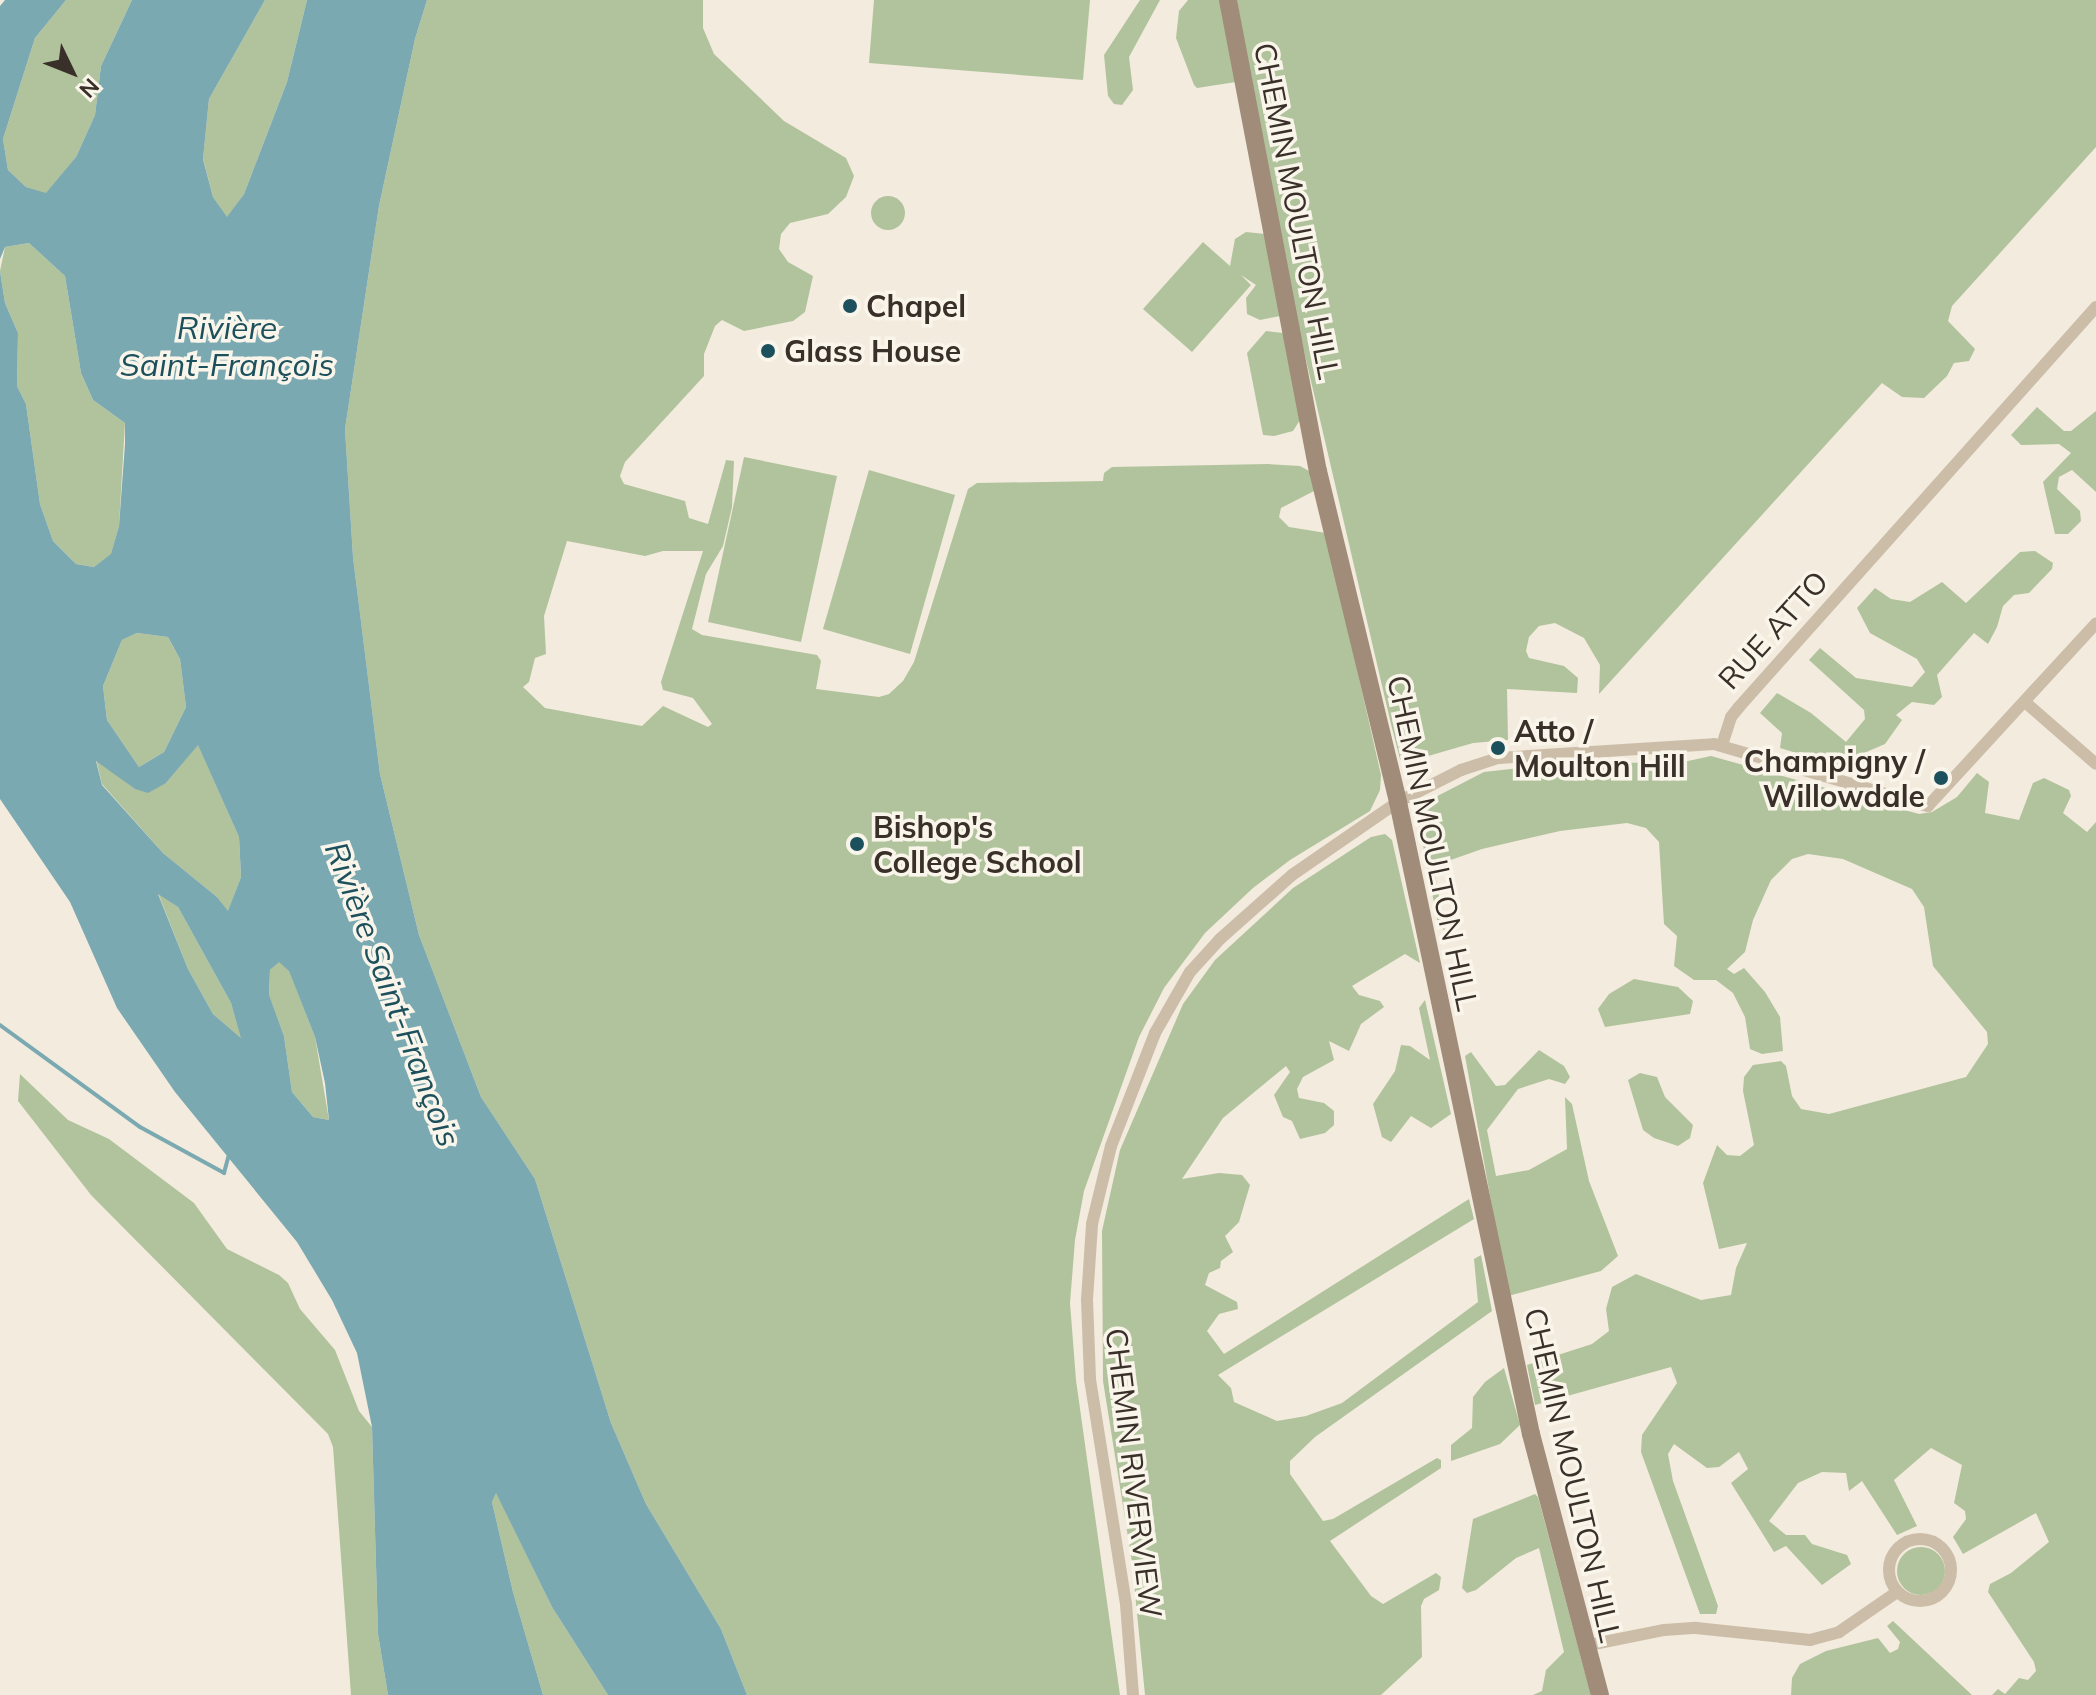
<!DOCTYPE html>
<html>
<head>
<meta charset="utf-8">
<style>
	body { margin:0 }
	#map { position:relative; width:2096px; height:1695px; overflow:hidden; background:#f3ebdd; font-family:Mulish,sans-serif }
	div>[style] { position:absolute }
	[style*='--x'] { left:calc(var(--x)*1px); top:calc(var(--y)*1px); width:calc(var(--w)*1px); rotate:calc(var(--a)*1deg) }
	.green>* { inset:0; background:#b1c39c }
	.round { border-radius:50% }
	.water>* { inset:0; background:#7ba9b1 }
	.stream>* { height:4px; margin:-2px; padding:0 2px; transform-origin:2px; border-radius:2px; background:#7ba9b1 }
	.street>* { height:12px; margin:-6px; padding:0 6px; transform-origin:6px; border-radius:6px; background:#ccbda8 }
	.street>.ring { margin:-6px; padding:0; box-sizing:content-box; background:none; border:12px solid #ccbda8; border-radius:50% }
	.secondary>* { height:18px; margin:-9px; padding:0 9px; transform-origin:9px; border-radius:9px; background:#a08c79 }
	.dots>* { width:22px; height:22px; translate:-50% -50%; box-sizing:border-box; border:4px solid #faf5ea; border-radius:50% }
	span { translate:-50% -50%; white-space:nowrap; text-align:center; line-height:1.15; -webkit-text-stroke:7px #faf5ea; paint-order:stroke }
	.street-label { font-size:30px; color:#393029 }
	.poi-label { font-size:30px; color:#393029; font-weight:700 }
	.left { translate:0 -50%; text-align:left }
	.right { translate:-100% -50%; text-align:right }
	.water-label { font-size:32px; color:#1c505c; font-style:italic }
	.north { position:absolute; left:32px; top:32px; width:80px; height:80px; -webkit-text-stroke:6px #faf5ea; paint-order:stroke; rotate:133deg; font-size:22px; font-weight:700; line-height:32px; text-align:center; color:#393029 }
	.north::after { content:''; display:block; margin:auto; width:28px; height:36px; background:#393029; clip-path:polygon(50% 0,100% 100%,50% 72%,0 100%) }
</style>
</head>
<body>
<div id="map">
	<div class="green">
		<div style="clip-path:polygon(66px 0,132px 0,101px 66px,95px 115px,76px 157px,47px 194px,26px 187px,8px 170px,3px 139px,35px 38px)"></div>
		<div style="clip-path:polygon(265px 0,307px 0,287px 82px,244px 194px,227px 218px,213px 197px,203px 158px,209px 99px)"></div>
		<div style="clip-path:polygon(evenodd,427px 0,703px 0,703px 28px,714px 54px,784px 121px,846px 158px,854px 176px,846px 197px,828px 214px,790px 223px,781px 234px,779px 249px,788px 262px,813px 276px,805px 312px,793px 321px,744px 331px,722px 320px,715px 326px,704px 354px,704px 376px,625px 462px,620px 476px,624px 484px,685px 501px,689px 518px,708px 524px,726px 460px,734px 461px,732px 507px,723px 546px,706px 574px,692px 629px,702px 635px,817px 655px,821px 661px,816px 689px,879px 697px,889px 694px,903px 681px,914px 662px,968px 489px,977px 483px,1103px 481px,1104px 473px,1112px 467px,1268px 464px,1300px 466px,1311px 472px,1316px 490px,1281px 508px,1279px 517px,1289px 527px,1326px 533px,1381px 775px,1380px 790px,1370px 811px,1290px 860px,1253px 888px,1205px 933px,1164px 988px,1139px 1037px,1084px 1191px,1075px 1240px,1070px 1303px,1076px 1380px,1120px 1695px,747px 1695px,721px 1629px,646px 1504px,611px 1423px,535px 1179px,481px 1097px,419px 935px,380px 774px,353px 557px,345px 429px,379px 206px,415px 39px,427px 0,567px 541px,645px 556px,663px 551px,703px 551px,661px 682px,663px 690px,693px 698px,712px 724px,708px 727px,663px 706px,642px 726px,545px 708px,523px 687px,529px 682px,535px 658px,546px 654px,544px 616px,567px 541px)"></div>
		<div style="clip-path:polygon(874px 0,1090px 0,1083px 80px,869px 63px)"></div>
		<div style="clip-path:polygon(1140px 0,1160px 0,1129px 57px,1133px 90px,1122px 105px,1114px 104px,1108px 96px,1104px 55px)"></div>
		<div style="clip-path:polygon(1188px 0,1222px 0,1236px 82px,1197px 88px,1194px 85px,1176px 38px,1179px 11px)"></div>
		<div style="clip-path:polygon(1237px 0,2096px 0,2096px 147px,1952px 306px,1948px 321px,1975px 349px,1969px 361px,1954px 363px,1947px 376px,1924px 398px,1902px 397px,1882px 383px,1599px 694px,1600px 665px,1584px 638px,1555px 623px,1539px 626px,1529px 637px,1526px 651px,1529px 658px,1564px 666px,1578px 678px,1577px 693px,1507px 689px,1508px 740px,1473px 743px,1404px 763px,1400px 759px,1391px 724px,1286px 274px)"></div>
		<div class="round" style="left:871px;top:196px;width:34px;height:34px"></div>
		<div style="clip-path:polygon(1246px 232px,1265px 234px,1280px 316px,1260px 320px,1247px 314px,1246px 298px,1256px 285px,1241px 275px,1251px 285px,1192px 352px,1143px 309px,1203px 242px,1230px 266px,1235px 239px)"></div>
		<div style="clip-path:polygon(29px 243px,65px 276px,81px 373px,93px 400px,125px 423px,119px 526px,111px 555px,94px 567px,76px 564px,53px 541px,40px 504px,26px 404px,17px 386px,18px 333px,5px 303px,0 271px,5px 247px)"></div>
		<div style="clip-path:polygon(1266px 331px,1283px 333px,1300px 420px,1293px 431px,1274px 436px,1263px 435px,1247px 353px)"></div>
		<div style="clip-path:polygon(2037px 407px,2064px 431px,2071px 431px,2096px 411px,2096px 492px,2072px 470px,2059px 477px,2057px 489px,2080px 511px,2081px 521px,2068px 534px,2055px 534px,2043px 482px,2071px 453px,2059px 444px,2021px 445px,2011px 435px)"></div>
		<div style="clip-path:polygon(744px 457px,837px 476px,801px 642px,708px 622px)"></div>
		<div style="clip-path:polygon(869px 470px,955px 495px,910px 654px,823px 629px)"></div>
		<div style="clip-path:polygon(2035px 551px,2053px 563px,2052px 569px,2029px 593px,2014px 595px,2003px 606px,1997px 627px,1988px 644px,1974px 633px,1937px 675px,1942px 697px,1934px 705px,1912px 702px,1896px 715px,1902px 720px,1885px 744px,1836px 765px,1780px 748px,1782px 733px,1760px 713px,1777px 693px,1811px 713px,1846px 742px,1865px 719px,1864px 710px,1809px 660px,1820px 648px,1856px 678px,1912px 687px,1925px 672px,1917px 659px,1870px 633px,1857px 608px,1875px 588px,1891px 599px,1910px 602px,1942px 582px,1966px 603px,2020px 552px)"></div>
		<div style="clip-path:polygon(137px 633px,168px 637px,180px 659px,186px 707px,164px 752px,139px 767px,107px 720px,103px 686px,122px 640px)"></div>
		<div style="clip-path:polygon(198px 744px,239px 837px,241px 877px,228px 912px,217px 897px,163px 853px,102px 784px,96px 759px,135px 789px,166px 783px)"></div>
		<div style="clip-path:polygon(1711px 756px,1919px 814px,1932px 812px,1957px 797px,1977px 773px,1989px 782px,1985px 813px,2019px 820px,2033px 783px,2044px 778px,2069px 790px,2071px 796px,2063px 813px,2087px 832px,2096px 822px,2096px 1695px,1992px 1695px,1998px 1689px,2005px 1694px,2019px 1678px,2028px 1680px,2036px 1671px,2034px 1662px,1988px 1592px,1990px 1584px,2011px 1573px,2049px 1542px,2036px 1513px,1963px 1554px,1953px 1537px,1966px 1519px,1965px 1511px,1954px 1503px,1962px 1465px,1931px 1448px,1894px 1480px,1917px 1526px,1897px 1535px,1862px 1481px,1849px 1491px,1846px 1473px,1822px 1472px,1798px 1483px,1769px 1521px,1786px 1535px,1805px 1535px,1812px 1544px,1847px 1555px,1851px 1564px,1822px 1585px,1786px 1546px,1774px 1552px,1731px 1483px,1748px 1469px,1739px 1452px,1719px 1467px,1707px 1468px,1674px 1444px,1668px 1454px,1673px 1481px,1718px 1606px,1716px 1614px,1700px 1614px,1641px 1452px,1642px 1435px,1677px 1383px,1671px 1367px,1535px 1405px,1527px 1365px,1592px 1344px,1609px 1331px,1606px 1309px,1612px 1287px,1636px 1274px,1701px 1300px,1731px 1295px,1736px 1268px,1747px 1243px,1719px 1249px,1703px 1183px,1717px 1145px,1727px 1155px,1740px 1156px,1754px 1145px,1743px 1091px,1744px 1077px,1753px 1065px,1781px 1061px,1786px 1066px,1792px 1096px,1801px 1109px,1829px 1114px,1966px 1077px,1988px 1044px,1987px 1032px,1933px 966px,1924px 907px,1912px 889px,1843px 859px,1808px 854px,1792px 859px,1771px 880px,1753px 920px,1745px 952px,1727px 969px,1734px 974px,1744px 968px,1765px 992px,1780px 1017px,1783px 1051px,1762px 1054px,1750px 1049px,1745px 1017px,1733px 993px,1716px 980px,1694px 980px,1674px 966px,1677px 936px,1664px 924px,1659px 842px,1646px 828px,1627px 823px,1560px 831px,1482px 849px,1445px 862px,1435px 874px,1445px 931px,1438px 924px,1417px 813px,1420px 805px,1484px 772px,1536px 766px,1688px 761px)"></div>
		<div style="clip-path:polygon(1385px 834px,1392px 840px,1420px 963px,1405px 954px,1352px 986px,1359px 995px,1380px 1001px,1384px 1007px,1361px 1024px,1349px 1051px,1329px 1041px,1334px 1060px,1303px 1077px,1297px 1089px,1299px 1098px,1324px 1103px,1334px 1111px,1334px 1125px,1325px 1133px,1300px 1139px,1292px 1121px,1283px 1117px,1274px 1095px,1290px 1072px,1286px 1066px,1223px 1118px,1182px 1179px,1219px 1173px,1242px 1175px,1250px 1185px,1239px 1222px,1225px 1236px,1233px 1252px,1221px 1261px,1220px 1268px,1209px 1273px,1205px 1285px,1237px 1302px,1238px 1309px,1219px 1314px,1207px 1331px,1224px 1354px,1469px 1199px,1474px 1219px,1218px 1375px,1231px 1388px,1234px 1402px,1277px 1421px,1306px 1416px,1342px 1403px,1478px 1302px,1474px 1259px,1481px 1255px,1492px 1311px,1315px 1437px,1290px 1461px,1290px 1474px,1323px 1521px,1333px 1519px,1437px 1458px,1441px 1460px,1441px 1468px,1330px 1541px,1371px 1596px,1383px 1604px,1436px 1573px,1441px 1577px,1439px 1590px,1424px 1599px,1421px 1606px,1422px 1657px,1381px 1695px,1145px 1695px,1132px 1562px,1103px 1381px,1102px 1231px,1120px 1150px,1183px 1004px,1215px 960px,1293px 888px,1371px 837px)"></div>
		<div style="clip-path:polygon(158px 893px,178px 907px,231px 1003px,242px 1039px,213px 1014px,188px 969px)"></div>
		<div style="clip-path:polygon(279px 961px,289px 970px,315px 1037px,329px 1120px,313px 1117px,292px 1092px,284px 1036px,269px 996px,270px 970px)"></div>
		<div style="clip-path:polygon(1634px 979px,1678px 987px,1693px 1001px,1690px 1014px,1605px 1027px,1598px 1009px,1609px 994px)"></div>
		<div style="clip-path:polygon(1425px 1000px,1451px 1114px,1431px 1128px,1411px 1116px,1391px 1142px,1382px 1137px,1373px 1104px,1395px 1071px,1401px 1045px,1410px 1046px,1430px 1060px,1419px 1008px)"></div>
		<div style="clip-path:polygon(1539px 1050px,1564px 1066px,1570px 1077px,1565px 1084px,1549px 1079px,1518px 1089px,1487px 1130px,1496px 1176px,1529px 1170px,1567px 1149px,1565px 1097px,1572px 1104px,1589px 1181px,1618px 1256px,1601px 1271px,1508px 1296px,1465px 1056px,1471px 1052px,1496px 1086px,1505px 1085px)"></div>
		<div style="clip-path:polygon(1640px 1073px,1657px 1077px,1665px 1097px,1693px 1125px,1690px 1138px,1678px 1146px,1654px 1138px,1643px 1130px,1628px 1080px)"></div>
		<div style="clip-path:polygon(20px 1074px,68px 1120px,109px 1139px,194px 1203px,227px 1249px,279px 1275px,288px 1283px,300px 1309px,335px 1350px,359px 1411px,372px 1427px,378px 1634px,388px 1695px,351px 1695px,333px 1447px,328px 1434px,91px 1195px,18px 1101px)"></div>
		<div style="clip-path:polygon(1504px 1368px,1520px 1425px,1500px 1444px,1451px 1461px,1451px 1445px,1472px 1428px,1473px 1397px,1485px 1382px)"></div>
		<div style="clip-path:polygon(496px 1492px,552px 1607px,608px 1695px,543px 1695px,513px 1592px,492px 1502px)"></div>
		<div style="clip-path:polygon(1535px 1494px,1538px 1497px,1591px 1695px,1533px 1695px,1542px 1691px,1546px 1670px,1564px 1652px,1539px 1548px,1516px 1558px,1476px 1590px,1467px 1593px,1462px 1588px,1473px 1519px)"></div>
		<div class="round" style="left:1897px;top:1547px;width:48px;height:48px"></div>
		<div style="clip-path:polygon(1893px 1621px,1972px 1695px,1791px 1695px,1792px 1678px,1800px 1664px,1826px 1651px,1878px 1638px,1890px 1653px,1898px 1649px,1900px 1642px,1887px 1626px)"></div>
	</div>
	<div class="water">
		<div style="clip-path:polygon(evenodd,5px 0,66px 0,35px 38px,3px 139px,8px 170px,26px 187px,46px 193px,76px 157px,95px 115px,101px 66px,132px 0,265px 0,209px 99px,203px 159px,213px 197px,227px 217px,244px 194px,287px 82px,307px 0,427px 0,415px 39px,379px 206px,345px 429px,353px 557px,380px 774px,419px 935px,481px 1097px,535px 1179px,611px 1423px,646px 1504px,721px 1629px,747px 1695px,608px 1695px,552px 1607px,496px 1493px,492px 1502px,513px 1592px,543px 1695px,388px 1695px,378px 1634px,372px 1427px,357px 1353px,332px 1300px,297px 1242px,175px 1092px,117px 1008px,70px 902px,0 799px,0 271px,5px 303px,18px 333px,17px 386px,26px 404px,40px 504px,53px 541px,76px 564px,94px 567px,111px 554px,119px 526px,125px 444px,125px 423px,93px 400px,81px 373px,65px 276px,29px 243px,5px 247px,0 259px,0 6px,5px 0,137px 633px,168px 637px,180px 659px,186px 707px,164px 752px,139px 767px,107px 720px,103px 686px,122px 640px,137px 633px,5px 0,198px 745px,239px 837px,241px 877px,228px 911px,217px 897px,163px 853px,102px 785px,96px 761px,135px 789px,148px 793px,166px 783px,198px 745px,5px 0,158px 894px,178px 907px,231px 1003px,241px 1038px,213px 1014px,188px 969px,158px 894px,5px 0,279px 962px,289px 971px,315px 1037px,325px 1083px,329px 1120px,313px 1117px,292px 1092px,284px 1036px,269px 995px,270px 970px,279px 962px)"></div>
	</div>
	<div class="stream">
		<div style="--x:0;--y:1025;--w:173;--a:36.1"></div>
		<div style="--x:140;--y:1127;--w:96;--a:28.7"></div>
		<div style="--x:224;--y:1173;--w:20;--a:-75"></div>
	</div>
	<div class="street">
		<div style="--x:2025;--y:702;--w:94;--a:41.1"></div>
		<div style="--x:1722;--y:745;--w:29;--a:-72"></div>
		<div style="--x:1731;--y:717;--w:13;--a:-51"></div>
		<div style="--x:1739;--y:707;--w:536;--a:-48.25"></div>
		<div class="ring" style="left:1889px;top:1539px;width:50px;height:50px"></div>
		<div style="--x:1584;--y:1646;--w:82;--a:-11.3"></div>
		<div style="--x:1664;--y:1630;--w:32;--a:-4"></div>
		<div style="--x:1696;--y:1628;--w:115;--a:6"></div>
		<div style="--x:1810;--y:1640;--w:30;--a:-15"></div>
		<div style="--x:1839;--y:1632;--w:70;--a:-34.6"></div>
		<div style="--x:1133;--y:1695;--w:91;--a:-94.4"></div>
		<div style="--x:1126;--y:1604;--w:229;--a:-99.1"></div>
		<div style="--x:1090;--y:1378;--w:78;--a:-92.2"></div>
		<div style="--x:1087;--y:1300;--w:76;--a:-86.2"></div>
		<div style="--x:1092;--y:1224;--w:80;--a:-76.3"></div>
		<div style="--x:1111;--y:1146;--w:121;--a:-68.7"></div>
		<div style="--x:1155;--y:1033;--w:70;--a:-60.2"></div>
		<div style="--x:1190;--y:972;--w:45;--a:-47.7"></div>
		<div style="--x:1220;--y:939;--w:96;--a:-41.6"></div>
		<div style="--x:1292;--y:875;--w:129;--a:-34.6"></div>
		<div style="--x:1398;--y:802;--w:71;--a:-26.9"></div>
		<div style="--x:1461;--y:770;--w:40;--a:-18"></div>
		<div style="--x:1499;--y:758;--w:215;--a:-3.7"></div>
		<div style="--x:1714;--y:744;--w:223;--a:16.2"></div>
		<div style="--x:1928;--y:806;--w:248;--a:-47.4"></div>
	</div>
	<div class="secondary">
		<div style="--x:1228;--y:0;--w:480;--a:79.2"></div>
		<div style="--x:1318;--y:471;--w:341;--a:76.4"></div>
		<div style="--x:1398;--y:802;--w:646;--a:78.12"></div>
		<div style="--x:1531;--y:1434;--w:270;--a:75.2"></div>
	</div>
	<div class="dots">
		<div style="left:850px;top:306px;background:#1c505c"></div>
		<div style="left:768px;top:351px;background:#1c505c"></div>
		<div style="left:1498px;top:748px;background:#1c505c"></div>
		<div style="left:1941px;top:778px;background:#1c505c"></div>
		<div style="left:857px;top:844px;background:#1c505c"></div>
	</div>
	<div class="street-label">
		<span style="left:1297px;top:211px;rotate:79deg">CHEMIN MOULTON HILL</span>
		<span style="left:1773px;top:630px;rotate:-48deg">RUE ATTO</span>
		<span style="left:1433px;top:843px;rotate:78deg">CHEMIN MOULTON HILL</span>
		<span style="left:1134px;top:1473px;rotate:83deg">CHEMIN RIVERVIEW</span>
		<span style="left:1573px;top:1475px;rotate:77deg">CHEMIN MOULTON HILL</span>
	</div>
	<div class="poi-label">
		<span class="left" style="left:866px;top:306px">Chapel</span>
		<span class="left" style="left:784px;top:351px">Glass House</span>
		<span class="left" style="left:1514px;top:748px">Atto /<br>Moulton Hill</span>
		<span class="right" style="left:1925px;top:778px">Champigny /<br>Willowdale</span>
		<span class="left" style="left:873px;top:844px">Bishop's<br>College School</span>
	</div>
	<div class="water-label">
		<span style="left:227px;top:346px">Rivière<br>Saint-François</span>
		<span style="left:393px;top:994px;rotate:69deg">Rivière Saint-François</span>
	</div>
	<div class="north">N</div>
</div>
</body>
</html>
